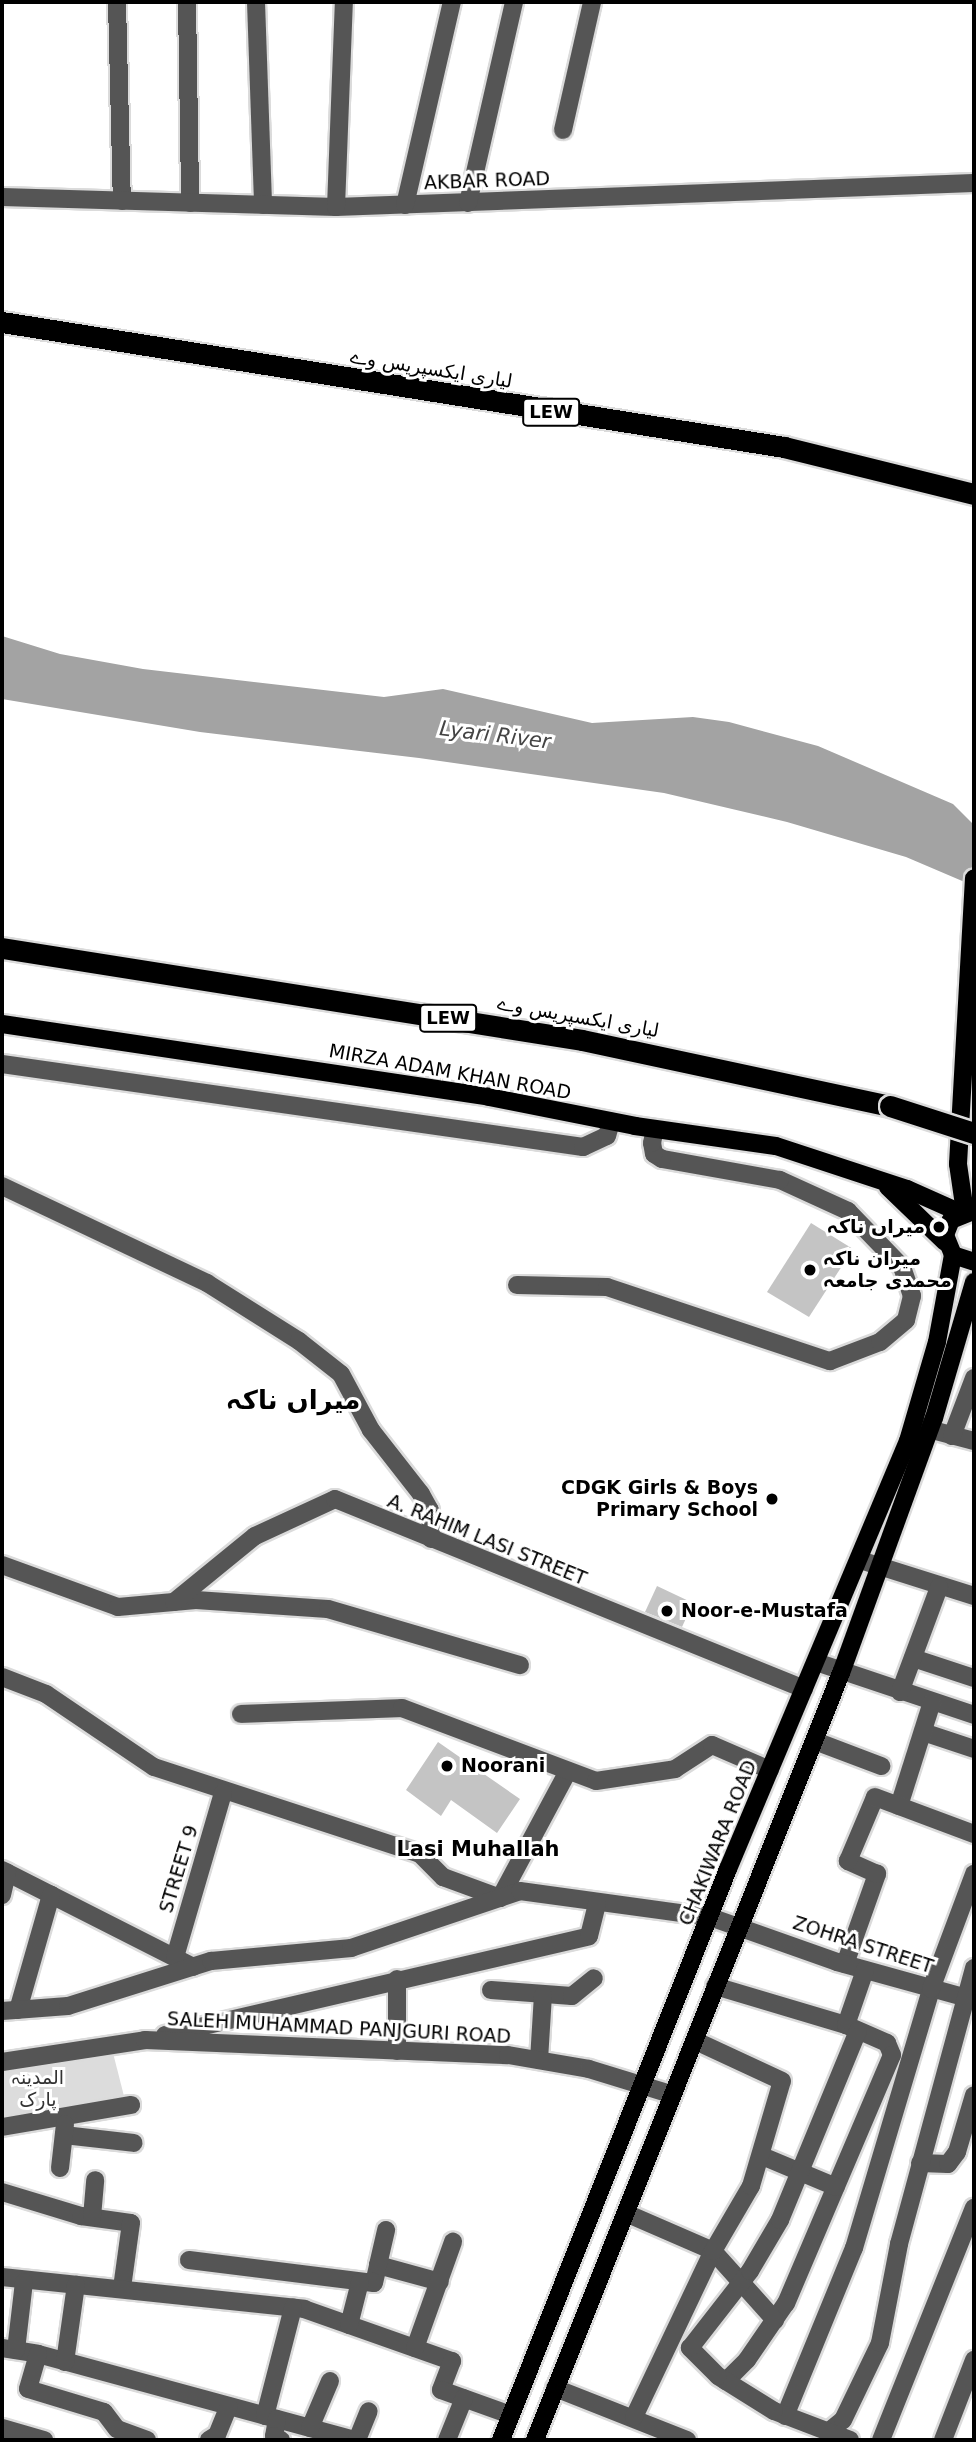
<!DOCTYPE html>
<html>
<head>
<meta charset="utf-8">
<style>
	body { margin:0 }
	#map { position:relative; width:976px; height:2442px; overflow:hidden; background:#fff; font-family:"DejaVu Sans","Noto Sans Arabic",sans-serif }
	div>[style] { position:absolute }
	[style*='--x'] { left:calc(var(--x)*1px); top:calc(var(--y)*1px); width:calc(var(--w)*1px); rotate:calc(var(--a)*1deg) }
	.green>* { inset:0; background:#dcdcdc }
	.water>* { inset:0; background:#a3a3a3 }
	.building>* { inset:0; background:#c4c4c4 }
	.roads { filter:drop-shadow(2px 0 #dbdbdb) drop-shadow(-2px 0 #dbdbdb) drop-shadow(0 2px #dbdbdb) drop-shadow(0 -2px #dbdbdb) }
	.minor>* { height:18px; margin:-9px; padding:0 9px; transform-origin:9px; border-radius:9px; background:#555 }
	.major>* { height:18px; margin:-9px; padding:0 9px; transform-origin:9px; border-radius:9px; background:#000 }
	.highway>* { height:21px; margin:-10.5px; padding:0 10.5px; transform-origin:10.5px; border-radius:10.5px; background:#000 }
	.bridges { filter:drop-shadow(2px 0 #dbdbdb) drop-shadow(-2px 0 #dbdbdb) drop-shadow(0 2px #dbdbdb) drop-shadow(0 -2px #dbdbdb) }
	.highway-bridge>* { height:21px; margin:-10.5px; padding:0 10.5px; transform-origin:10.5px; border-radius:10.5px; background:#000 }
	.dots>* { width:19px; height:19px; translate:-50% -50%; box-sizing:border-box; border:4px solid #fff; border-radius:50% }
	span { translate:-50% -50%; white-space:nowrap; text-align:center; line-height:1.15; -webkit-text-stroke:6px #fff; paint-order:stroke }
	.shield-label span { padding:2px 5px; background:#fff; border:2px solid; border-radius:5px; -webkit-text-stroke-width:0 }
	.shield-label { font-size:18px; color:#000; font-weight:700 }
	.street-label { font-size:19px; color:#000 }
	.poi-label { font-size:19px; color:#000; font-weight:700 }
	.right { translate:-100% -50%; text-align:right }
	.left { translate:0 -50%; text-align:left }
	.park-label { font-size:19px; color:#333 }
	.water-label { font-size:21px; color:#444; font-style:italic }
	.neighbourhood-label { font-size:21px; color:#000; font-weight:700 }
	.district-label { font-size:26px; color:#000; font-weight:700 }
	.frame { position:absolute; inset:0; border:4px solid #000; pointer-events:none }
</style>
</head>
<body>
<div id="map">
	<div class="green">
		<div style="clip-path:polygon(111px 2045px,127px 2108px,2px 2127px,2px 2062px)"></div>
	</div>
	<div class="water">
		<div style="clip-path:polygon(2px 636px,60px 654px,143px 669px,384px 697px,443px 689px,592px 723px,693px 717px,729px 722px,818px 746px,953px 804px,974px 825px,974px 886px,906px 857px,787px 822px,664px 793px,419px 758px,200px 732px,2px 699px)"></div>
	</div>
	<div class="building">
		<div style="clip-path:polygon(811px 1223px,853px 1249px,809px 1317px,767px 1292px)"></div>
		<div style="clip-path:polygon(657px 1586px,693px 1603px,682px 1627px,645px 1612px)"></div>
		<div style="clip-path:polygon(438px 1742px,520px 1799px,497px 1833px,451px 1800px,441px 1816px,406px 1790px)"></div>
	</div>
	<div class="roads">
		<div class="minor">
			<div style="--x:117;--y:2;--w:199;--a:88.6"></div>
			<div style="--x:187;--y:2;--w:201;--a:89.1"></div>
			<div style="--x:256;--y:2;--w:203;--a:88"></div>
			<div style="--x:563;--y:130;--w:131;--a:-77.2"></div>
			<div style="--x:2;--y:197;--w:334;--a:1.7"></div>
			<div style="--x:336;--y:207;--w:638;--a:-2.15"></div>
			<div style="--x:468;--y:203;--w:206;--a:-77.1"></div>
			<div style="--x:405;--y:205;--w:208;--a:-77"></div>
			<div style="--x:336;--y:207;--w:205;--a:-87.8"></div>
			<div style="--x:2;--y:1064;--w:587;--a:8.13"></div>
			<div style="--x:583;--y:1147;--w:26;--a:-25"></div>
			<div style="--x:607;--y:1136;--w:15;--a:-74"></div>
			<div style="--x:2;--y:1186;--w:227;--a:25.3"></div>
			<div style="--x:207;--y:1283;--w:109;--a:32.2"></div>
			<div style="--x:299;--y:1341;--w:53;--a:38.2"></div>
			<div style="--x:341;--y:1374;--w:64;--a:61.8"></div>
			<div style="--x:371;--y:1430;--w:81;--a:52"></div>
			<div style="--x:421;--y:1494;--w:18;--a:61"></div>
			<div style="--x:430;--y:1510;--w:29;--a:88"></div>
			<div style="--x:517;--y:1285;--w:90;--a:1.3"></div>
			<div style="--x:607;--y:1287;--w:235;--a:18.4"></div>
			<div style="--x:830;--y:1361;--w:53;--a:-20.8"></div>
			<div style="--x:880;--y:1342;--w:34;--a:-40"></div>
			<div style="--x:906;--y:1320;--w:25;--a:-76"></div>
			<div style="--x:912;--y:1296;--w:31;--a:-109"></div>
			<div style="--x:902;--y:1267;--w:78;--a:-134"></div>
			<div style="--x:848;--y:1211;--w:75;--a:-155.5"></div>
			<div style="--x:780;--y:1180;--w:120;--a:-169.9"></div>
			<div style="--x:662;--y:1159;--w:9;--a:-148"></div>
			<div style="--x:654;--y:1154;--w:11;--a:-100"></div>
			<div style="--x:652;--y:1143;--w:14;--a:-78"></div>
			<div style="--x:917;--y:1426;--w:59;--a:14.7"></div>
			<div style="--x:952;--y:1436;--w:62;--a:-69.2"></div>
			<div style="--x:860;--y:1560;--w:120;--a:17.5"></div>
			<div style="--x:2;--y:1565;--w:123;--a:19.9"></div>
			<div style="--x:118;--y:1607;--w:78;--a:-5.1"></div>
			<div style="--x:196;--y:1600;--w:132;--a:3.9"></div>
			<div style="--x:328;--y:1609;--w:200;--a:16.3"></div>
			<div style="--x:174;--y:1602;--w:104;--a:-39.2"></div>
			<div style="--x:255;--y:1536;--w:88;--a:-24.8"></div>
			<div style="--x:335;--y:1499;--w:506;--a:22.05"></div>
			<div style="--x:913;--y:1658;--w:64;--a:18.2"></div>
			<div style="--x:816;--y:1662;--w:167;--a:18.5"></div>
			<div style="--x:2;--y:1677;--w:47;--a:21.1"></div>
			<div style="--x:46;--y:1694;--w:130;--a:34.1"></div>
			<div style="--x:154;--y:1767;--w:280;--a:18.1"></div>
			<div style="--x:420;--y:1854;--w:33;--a:45"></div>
			<div style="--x:443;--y:1877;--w:61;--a:20.2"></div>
			<div style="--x:500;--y:1898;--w:144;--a:-61.8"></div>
			<div style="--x:900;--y:1692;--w:112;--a:-69.6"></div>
			<div style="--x:241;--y:1714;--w:161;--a:-2.1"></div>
			<div style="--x:402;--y:1708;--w:207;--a:20.6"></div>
			<div style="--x:596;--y:1781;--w:80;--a:-8.6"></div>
			<div style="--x:675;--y:1769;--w:44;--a:-33"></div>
			<div style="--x:712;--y:1745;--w:63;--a:23.3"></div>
			<div style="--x:923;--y:1732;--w:54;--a:18.4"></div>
			<div style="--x:815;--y:1741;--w:71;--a:20.7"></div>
			<div style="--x:899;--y:1806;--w:109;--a:-72.4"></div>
			<div style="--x:2;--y:1870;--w:214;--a:26.9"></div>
			<div style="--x:2;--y:1895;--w:23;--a:-77"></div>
			<div style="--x:175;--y:1957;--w:171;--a:-73.7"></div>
			<div style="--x:845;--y:1964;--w:96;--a:-70.4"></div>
			<div style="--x:877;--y:1874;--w:32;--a:-156"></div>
			<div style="--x:848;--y:1861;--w:69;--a:-67.1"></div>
			<div style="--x:875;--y:1797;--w:106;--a:20.5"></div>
			<div style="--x:715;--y:1986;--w:137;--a:16.6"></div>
			<div style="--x:846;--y:2025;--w:45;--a:23.7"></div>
			<div style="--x:887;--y:2043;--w:13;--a:67"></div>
			<div style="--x:892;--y:2055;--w:270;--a:113.1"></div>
			<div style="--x:786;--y:2303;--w:69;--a:124.4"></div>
			<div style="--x:747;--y:2360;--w:30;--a:135"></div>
			<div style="--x:491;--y:1990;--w:81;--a:4.2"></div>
			<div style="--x:572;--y:1996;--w:28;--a:-39"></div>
			<div style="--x:18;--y:2010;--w:120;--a:-74"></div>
			<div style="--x:2;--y:2011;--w:66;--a:-4.3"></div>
			<div style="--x:68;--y:2006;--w:150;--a:-17.5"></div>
			<div style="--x:211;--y:1961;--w:141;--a:-5.3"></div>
			<div style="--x:351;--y:1948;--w:178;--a:-18.6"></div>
			<div style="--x:520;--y:1891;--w:192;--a:7.8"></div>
			<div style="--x:710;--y:1917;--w:135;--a:19.5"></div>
			<div style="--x:837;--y:1962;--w:142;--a:15.5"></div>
			<div style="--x:846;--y:2025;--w:58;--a:-70.9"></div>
			<div style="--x:165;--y:2035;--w:435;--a:-13.1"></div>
			<div style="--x:589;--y:1936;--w:33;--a:-76"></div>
			<div style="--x:397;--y:2051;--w:72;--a:-90"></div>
			<div style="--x:539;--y:2060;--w:65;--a:-86.5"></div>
			<div style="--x:2;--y:2062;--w:145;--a:-8.7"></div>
			<div style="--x:145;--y:2040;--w:363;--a:2.4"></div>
			<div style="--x:508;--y:2055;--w:82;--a:9.8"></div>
			<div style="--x:589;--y:2069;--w:86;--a:17"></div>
			<div style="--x:2;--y:2127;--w:131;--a:-9.7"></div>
			<div style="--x:64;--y:2135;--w:70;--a:6.5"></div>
			<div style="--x:762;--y:2156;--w:80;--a:22.7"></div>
			<div style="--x:920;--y:2163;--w:28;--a:2"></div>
			<div style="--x:948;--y:2164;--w:15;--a:-53"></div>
			<div style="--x:957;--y:2152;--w:59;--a:-73.4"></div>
			<div style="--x:60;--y:2168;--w:44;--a:-83.5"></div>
			<div style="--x:2;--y:2192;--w:83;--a:16.9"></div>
			<div style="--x:81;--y:2216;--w:50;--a:8"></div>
			<div style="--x:131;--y:2223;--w:66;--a:97.9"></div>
			<div style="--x:628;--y:2214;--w:93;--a:23.5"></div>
			<div style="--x:713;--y:2251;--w:93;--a:48.1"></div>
			<div style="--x:92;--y:2217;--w:37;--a:-85"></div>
			<div style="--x:189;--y:2260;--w:186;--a:7.1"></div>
			<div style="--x:374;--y:2283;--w:18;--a:-77"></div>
			<div style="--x:378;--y:2265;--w:64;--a:15.3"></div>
			<div style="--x:378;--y:2265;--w:36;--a:-77"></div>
			<div style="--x:2;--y:2277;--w:304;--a:6"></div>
			<div style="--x:304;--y:2309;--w:157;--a:19.4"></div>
			<div style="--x:452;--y:2361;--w:31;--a:111"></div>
			<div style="--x:441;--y:2390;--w:74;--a:19.7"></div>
			<div style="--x:349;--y:2325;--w:44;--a:-75.7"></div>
			<div style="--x:2;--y:2348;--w:36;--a:9"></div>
			<div style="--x:38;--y:2354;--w:328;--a:15.2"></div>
			<div style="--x:415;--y:2348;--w:113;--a:-70.3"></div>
			<div style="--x:16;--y:2350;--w:68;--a:-83.3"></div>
			<div style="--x:38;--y:2354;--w:36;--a:106"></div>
			<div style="--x:28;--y:2389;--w:79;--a:16.8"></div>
			<div style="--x:104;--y:2412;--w:21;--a:53"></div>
			<div style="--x:117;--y:2429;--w:32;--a:20"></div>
			<div style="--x:65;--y:2362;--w:78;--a:-81.9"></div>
			<div style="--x:555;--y:2388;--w:142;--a:21.5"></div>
			<div style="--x:265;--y:2416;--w:112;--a:-75.5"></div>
			<div style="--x:785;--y:2416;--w:182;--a:-67.7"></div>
			<div style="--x:854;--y:2248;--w:270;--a:-73.4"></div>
			<div style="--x:931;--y:1989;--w:123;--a:-69.5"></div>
			<div style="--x:634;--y:2417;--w:184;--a:-64.6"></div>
			<div style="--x:713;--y:2251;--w:75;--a:-59.7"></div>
			<div style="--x:751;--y:2186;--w:109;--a:-73.6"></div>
			<div style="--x:782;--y:2081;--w:95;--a:-155.1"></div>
			<div style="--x:277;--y:2419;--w:17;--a:100"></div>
			<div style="--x:274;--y:2436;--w:8;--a:30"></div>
			<div style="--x:2;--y:2428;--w:44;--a:15.9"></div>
			<div style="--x:310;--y:2428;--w:51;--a:-66.9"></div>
			<div style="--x:828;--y:2432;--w:19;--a:-39"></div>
			<div style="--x:843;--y:2420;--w:85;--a:-64.3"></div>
			<div style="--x:880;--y:2343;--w:101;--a:-79.1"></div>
			<div style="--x:899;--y:2244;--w:286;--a:-74.8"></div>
			<div style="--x:209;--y:2440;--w:9;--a:-32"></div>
			<div style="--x:217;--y:2435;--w:31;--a:-68"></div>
			<div style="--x:357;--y:2440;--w:31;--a:-68"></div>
			<div style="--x:447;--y:2440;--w:45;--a:-68"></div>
			<div style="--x:850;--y:2440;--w:81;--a:-159.1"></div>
			<div style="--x:774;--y:2411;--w:66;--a:-148"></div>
			<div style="--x:718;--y:2376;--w:40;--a:-135"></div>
			<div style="--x:690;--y:2348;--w:98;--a:-52.1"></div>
			<div style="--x:750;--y:2271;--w:59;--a:-59.5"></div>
			<div style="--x:780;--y:2220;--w:204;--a:-67.6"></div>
			<div style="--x:881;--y:2440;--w:250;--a:-68.2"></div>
			<div style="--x:943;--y:2440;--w:86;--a:-68.8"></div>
		</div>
		<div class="major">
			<div style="--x:2;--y:1024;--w:492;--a:8.5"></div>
			<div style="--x:489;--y:1097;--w:149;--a:11.2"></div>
			<div style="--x:635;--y:1126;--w:142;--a:8.1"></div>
			<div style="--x:776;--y:1146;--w:138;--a:18.2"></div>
			<div style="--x:907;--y:1189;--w:59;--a:24"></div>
			<div style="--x:888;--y:1187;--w:79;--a:44"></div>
			<div style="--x:965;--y:1212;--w:49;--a:-98.3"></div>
			<div style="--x:958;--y:1164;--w:286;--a:-86.8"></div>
			<div style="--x:971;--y:1212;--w:22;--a:158"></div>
			<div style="--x:951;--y:1220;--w:16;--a:112"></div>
			<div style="--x:945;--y:1235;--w:22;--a:68"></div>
			<div style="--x:953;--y:1255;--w:22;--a:18"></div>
			<div style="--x:501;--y:2440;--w:614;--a:-68.32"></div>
			<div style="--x:728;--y:1869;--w:464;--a:-67.2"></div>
			<div style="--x:908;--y:1441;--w:103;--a:-73.7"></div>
			<div style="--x:937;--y:1342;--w:88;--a:-79.6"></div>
			<div style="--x:535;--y:2440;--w:826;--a:-68.25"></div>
			<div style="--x:841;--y:1673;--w:271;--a:-70"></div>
			<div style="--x:934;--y:1418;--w:142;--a:-73.6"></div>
		</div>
		<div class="highway">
			<div style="--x:2;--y:322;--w:792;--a:9.08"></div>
			<div style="--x:784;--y:447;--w:196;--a:13.9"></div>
			<div style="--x:2;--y:948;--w:587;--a:9.01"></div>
			<div style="--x:582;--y:1040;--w:315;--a:12.1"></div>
		</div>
	</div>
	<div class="bridges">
		<div class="highway-bridge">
			<div style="--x:890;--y:1106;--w:88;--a:17.8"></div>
		</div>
	</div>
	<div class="dots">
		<div style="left:939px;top:1227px;background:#000"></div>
		<div style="left:810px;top:1270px;background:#000"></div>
		<div style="left:772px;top:1499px;background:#000"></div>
		<div style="left:667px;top:1611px;background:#000"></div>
		<div style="left:447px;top:1766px;background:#000"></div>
	</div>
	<div class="shield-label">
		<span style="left:551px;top:412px">LEW</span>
		<span style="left:448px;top:1018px">LEW</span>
	</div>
	<div class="street-label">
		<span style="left:487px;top:181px;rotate:-2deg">AKBAR ROAD</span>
		<span style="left:431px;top:369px;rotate:9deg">لیاری ایکسپریس وے</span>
		<span style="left:578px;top:1017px;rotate:10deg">لیاری ایکسپریس وے</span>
		<span style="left:450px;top:1072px;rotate:10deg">MIRZA ADAM KHAN ROAD</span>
		<span style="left:487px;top:1540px;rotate:22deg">A. RAHIM LASI STREET</span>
		<span style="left:718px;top:1843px;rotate:-68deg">CHAKIWARA ROAD</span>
		<span style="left:179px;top:1869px;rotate:-73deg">STREET 9</span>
		<span style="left:863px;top:1945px;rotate:18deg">ZOHRA STREET</span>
		<span style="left:339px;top:2028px;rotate:3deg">SALEH MUHAMMAD PANJGURI ROAD</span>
	</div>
	<div class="poi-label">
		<span class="right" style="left:925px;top:1227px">میراں ناکہ</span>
		<span class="left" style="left:824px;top:1270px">میران ناکہ<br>محمدی جامعہ</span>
		<span class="right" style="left:758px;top:1499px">CDGK Girls &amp; Boys<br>Primary School</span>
		<span class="left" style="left:681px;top:1611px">Noor-e-Mustafa</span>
		<span class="left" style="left:461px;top:1766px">Noorani</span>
	</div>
	<div class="park-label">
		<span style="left:38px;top:2089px">المدینہ<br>پارک</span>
	</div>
	<div class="water-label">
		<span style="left:495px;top:735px;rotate:7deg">Lyari River</span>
	</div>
	<div class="neighbourhood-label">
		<span style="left:478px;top:1849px">Lasi Muhallah</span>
	</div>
	<div class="district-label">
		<span style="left:294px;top:1401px">میراں ناکہ</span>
	</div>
	<div class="frame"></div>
</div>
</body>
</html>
